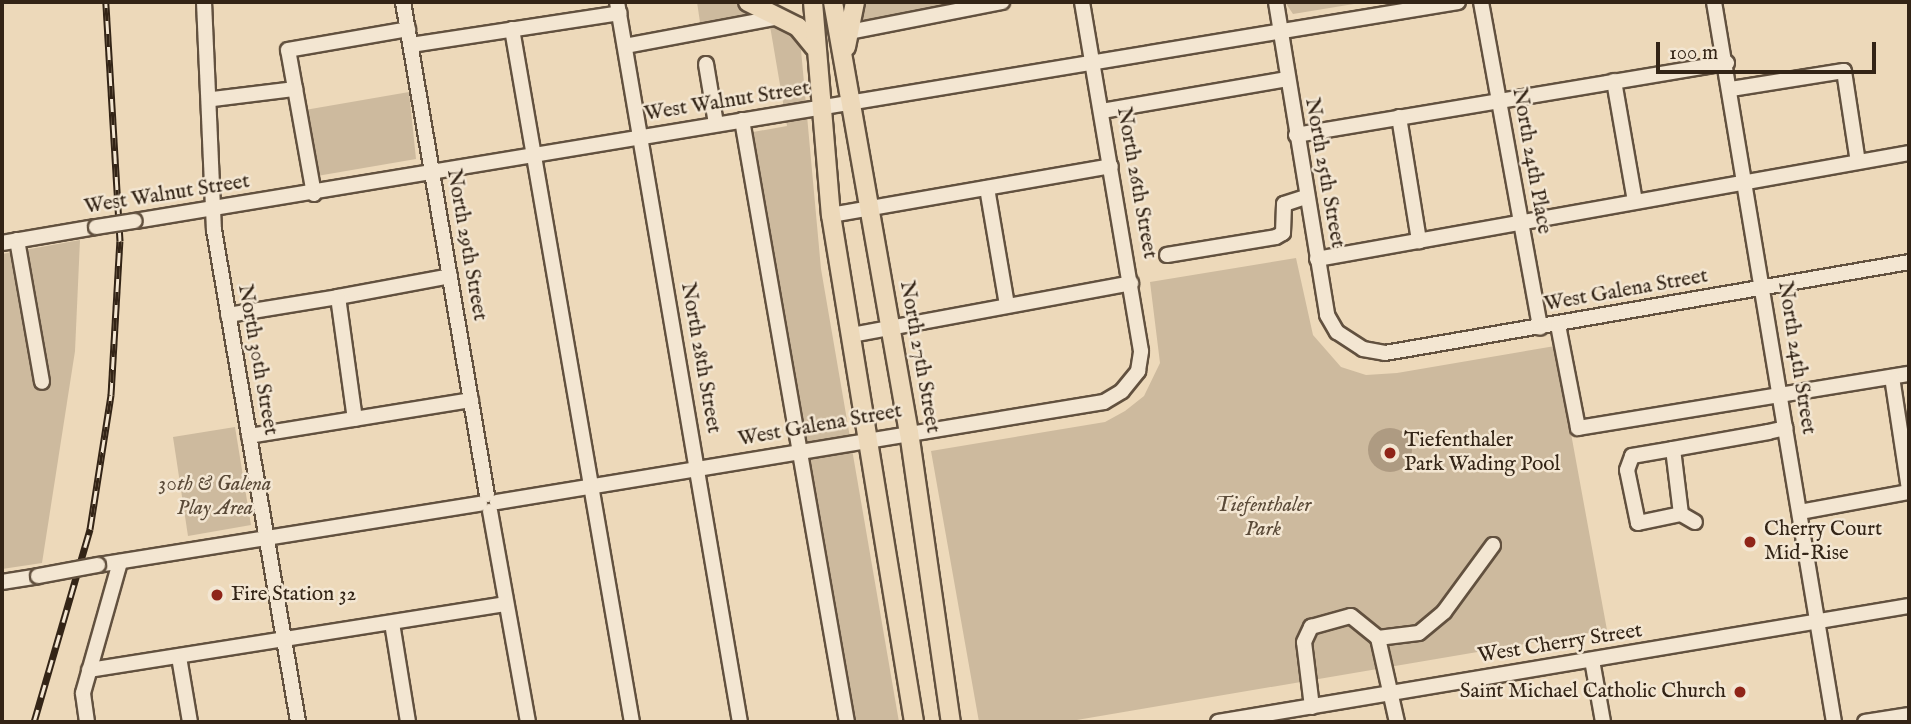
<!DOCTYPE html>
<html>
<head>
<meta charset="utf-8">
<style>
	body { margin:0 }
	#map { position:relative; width:1911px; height:724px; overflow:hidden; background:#edd9ba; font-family:"IM FELL English",serif }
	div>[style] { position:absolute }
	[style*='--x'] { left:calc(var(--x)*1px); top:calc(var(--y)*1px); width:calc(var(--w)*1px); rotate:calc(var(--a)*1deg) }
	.green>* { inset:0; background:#cdba9e }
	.water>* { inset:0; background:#ae9b82 }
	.round { border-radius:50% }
	.roads { filter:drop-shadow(2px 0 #62513f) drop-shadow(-2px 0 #62513f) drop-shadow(0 2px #62513f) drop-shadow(0 -2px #62513f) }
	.minor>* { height:14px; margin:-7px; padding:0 7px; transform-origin:7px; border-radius:7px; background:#f3e6d2 }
	.major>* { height:18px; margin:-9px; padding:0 9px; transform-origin:9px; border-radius:9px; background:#edd9ba }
	.rail>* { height:7px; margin-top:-3.5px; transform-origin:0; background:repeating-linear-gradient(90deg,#f3e6d2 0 13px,#332416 0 26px); box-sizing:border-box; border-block:2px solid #332416 }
	.bridges { filter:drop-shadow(2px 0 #62513f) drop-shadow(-2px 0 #62513f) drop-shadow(0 2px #62513f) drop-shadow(0 -2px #62513f) }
	.minor-bridge>* { height:14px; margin:-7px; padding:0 7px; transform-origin:7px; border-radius:7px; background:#f3e6d2 }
	.dots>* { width:19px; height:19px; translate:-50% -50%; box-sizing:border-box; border:4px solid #f3e6d2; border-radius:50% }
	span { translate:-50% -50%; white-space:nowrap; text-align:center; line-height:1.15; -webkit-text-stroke:5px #f3e6d2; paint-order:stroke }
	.street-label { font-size:21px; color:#332416 }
	.poi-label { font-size:21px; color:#332416 }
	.left { translate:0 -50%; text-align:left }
	.right { translate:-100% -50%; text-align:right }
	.park-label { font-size:21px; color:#5a4a38; font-style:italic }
	.frame { position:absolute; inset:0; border:4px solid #332416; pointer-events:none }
	.scale { position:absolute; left:1656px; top:42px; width:220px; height:32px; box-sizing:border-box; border:4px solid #332416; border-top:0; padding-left:9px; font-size:21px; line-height:24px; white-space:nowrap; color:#332416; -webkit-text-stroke:5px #f3e6d2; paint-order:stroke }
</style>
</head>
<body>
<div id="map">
	<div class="green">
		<div style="clip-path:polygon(697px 2px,736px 2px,765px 15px,701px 29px)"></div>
		<div style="clip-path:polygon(863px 2px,981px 2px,860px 23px)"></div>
		<div style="clip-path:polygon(1285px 2px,1366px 2px,1293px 14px)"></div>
		<div style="clip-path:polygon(770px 26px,794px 34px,801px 50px,821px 269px,899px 722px,853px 722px,753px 132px,787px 126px)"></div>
		<div style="clip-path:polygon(409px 92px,416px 159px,317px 176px,305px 110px)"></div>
		<div style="clip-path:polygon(80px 240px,75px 351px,42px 563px,2px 569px,2px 254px)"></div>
		<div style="clip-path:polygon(1296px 258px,1313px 335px,1341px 367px,1366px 375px,1397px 373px,1555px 346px,1607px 630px,1065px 722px,979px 722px,931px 451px,1105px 422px,1125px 411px,1144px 396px,1160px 363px,1150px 282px)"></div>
		<div style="clip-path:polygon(235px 427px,251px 525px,188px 536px,173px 437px)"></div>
	</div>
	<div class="water">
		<div class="round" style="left:1368px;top:428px;width:44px;height:44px"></div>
	</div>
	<div class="roads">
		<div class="minor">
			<div style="--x:204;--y:2;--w:228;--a:87.5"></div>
			<div style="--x:214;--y:230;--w:499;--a:80.3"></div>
			<div style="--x:403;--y:2;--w:500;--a:80.33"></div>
			<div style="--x:617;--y:2;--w:730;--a:80.31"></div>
			<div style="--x:1276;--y:2;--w:317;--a:80.7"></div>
			<div style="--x:1327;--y:315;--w:20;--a:60"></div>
			<div style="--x:1337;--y:332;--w:31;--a:33"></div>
			<div style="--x:1363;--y:349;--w:22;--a:10"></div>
			<div style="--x:1385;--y:353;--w:532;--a:-9.85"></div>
			<div style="--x:1481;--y:2;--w:331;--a:79.7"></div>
			<div style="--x:1714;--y:2;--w:730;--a:80.54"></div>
			<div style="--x:512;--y:29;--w:703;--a:80.18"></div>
			<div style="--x:849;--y:32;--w:156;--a:-11.1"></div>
			<div style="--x:411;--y:45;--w:211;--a:-8.7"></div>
			<div style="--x:625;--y:46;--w:158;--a:-10.6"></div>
			<div style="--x:706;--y:64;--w:61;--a:80.5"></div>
			<div style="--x:1614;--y:81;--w:122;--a:80.1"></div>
			<div style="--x:1731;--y:89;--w:114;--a:-9.1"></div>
			<div style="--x:1844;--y:71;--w:92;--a:81.3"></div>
			<div style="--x:213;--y:99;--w:83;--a:-7"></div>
			<div style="--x:1102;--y:111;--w:188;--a:-9.8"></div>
			<div style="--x:1399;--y:117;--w:126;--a:80.8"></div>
			<div style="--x:742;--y:120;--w:611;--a:80.11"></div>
			<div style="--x:1296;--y:135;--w:437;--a:-9.5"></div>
			<div style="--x:987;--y:188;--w:119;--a:80.3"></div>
			<div style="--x:314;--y:194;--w:146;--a:-100.2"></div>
			<div style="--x:288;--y:50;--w:122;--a:-9.9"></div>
			<div style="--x:831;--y:215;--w:284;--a:-9.9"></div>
			<div style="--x:135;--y:221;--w:1341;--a:-9.4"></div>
			<div style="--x:17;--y:240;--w:144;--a:80"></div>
			<div style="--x:2;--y:243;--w:95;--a:-9.7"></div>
			<div style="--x:1167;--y:255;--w:110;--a:-9.4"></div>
			<div style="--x:1276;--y:237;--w:8;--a:-30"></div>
			<div style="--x:1283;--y:233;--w:29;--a:-88"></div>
			<div style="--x:1284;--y:204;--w:23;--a:-18"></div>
			<div style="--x:1317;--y:259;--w:601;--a:-10.15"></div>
			<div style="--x:338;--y:297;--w:114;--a:-10.6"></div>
			<div style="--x:228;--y:315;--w:111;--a:-9.3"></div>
			<div style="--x:338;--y:297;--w:123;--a:82.1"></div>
			<div style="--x:1558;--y:325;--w:105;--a:79"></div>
			<div style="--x:1578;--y:428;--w:335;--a:-9.3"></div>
			<div style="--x:851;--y:335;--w:285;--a:-10.5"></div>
			<div style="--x:1892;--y:377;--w:113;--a:81.4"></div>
			<div style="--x:249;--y:436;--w:225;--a:-9.2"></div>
			<div style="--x:1673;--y:449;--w:65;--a:83"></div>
			<div style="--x:1681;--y:514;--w:44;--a:168.2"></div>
			<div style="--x:1638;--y:523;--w:54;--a:-101.7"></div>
			<div style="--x:1627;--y:470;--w:15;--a:-70"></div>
			<div style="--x:1632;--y:456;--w:42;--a:-9.7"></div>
			<div style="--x:1673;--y:449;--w:97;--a:-10.1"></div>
			<div style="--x:1768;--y:432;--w:18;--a:-13"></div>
			<div style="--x:497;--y:502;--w:615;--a:-9.36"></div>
			<div style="--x:1104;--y:402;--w:21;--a:-31"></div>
			<div style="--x:1122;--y:391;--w:26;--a:-51"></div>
			<div style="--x:1138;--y:371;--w:20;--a:-81"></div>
			<div style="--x:1141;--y:351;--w:354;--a:-99.6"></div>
			<div style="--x:490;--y:511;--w:214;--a:79.8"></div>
			<div style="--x:1800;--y:512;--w:111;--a:-10.4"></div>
			<div style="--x:1681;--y:514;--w:16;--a:30"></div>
			<div style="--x:98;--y:565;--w:387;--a:-9.1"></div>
			<div style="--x:2;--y:582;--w:36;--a:-9"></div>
			<div style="--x:392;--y:623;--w:100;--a:80.8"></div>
			<div style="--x:1378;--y:638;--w:41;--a:-7"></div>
			<div style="--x:1419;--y:633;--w:33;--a:-40"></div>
			<div style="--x:1444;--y:612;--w:83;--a:-53.8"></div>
			<div style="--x:179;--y:657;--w:66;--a:80.4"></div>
			<div style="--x:1592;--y:660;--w:63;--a:79.9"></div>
			<div style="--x:89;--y:670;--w:422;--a:-9"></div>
			<div style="--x:1312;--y:707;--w:65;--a:-97"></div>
			<div style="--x:1304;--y:642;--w:17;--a:-65"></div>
			<div style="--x:1311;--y:627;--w:41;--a:-15.4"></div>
			<div style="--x:1351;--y:616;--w:35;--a:39"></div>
			<div style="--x:1378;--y:638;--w:86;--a:77.3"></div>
			<div style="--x:87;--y:722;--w:29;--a:-98"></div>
			<div style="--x:83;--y:693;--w:136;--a:-74.2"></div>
			<div style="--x:1218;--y:722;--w:701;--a:-9.53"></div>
			<div style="--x:1865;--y:722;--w:45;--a:-9"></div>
		</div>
		<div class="major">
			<div style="--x:748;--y:2;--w:56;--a:26.6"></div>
			<div style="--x:798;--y:27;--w:26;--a:51"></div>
			<div style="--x:813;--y:2;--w:214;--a:85.2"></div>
			<div style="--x:831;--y:215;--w:514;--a:80.7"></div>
			<div style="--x:833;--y:2;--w:437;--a:80"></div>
			<div style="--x:909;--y:432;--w:293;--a:81.8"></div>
			<div style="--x:846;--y:47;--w:46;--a:-78.7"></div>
		</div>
	</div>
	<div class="rail">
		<div style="--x:34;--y:722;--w:201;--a:-73.8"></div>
		<div style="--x:90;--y:529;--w:136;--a:-81.1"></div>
		<div style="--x:111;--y:395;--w:154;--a:-86.7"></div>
		<div style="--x:120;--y:241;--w:239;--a:-93.4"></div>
	</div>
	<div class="bridges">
		<div class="minor-bridge">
			<div style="--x:96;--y:227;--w:39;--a:-9"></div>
			<div style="--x:38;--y:576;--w:61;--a:-10.4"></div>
		</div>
	</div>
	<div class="dots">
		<div style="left:1390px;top:453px;background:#8f2418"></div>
		<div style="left:1750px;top:542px;background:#8f2418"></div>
		<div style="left:217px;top:595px;background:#8f2418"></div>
		<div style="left:1740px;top:692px;background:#8f2418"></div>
	</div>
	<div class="street-label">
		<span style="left:727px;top:102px;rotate:-9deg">West Walnut Street</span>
		<span style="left:1531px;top:161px;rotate:80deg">North 24th Place</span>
		<span style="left:1324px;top:173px;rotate:80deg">North 25th Street</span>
		<span style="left:1136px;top:183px;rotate:80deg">North 26th Street</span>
		<span style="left:167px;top:195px;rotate:-9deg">West Walnut Street</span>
		<span style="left:466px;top:245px;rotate:80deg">North 29th Street</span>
		<span style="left:1626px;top:291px;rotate:-10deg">West Galena Street</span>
		<span style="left:919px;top:357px;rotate:80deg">North 27th Street</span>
		<span style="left:700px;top:358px;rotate:80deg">North 28th Street</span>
		<span style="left:1796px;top:358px;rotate:81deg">North 24th Street</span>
		<span style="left:257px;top:360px;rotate:80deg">North 30th Street</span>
		<span style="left:820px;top:426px;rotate:-10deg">West Galena Street</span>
		<span style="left:1560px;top:644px;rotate:-9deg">West Cherry Street</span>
	</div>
	<div class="poi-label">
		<span class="left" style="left:1404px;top:453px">Tiefenthaler<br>Park Wading Pool</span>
		<span class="left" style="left:1764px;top:542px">Cherry Court<br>Mid-Rise</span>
		<span class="left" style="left:231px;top:595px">Fire Station 32</span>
		<span class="right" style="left:1726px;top:692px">Saint Michael Catholic Church</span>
	</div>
	<div class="park-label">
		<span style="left:215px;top:497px">30th &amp; Galena<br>Play Area</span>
		<span style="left:1263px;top:518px">Tiefenthaler<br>Park</span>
	</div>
	<div class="frame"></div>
	<div class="scale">100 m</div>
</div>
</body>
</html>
